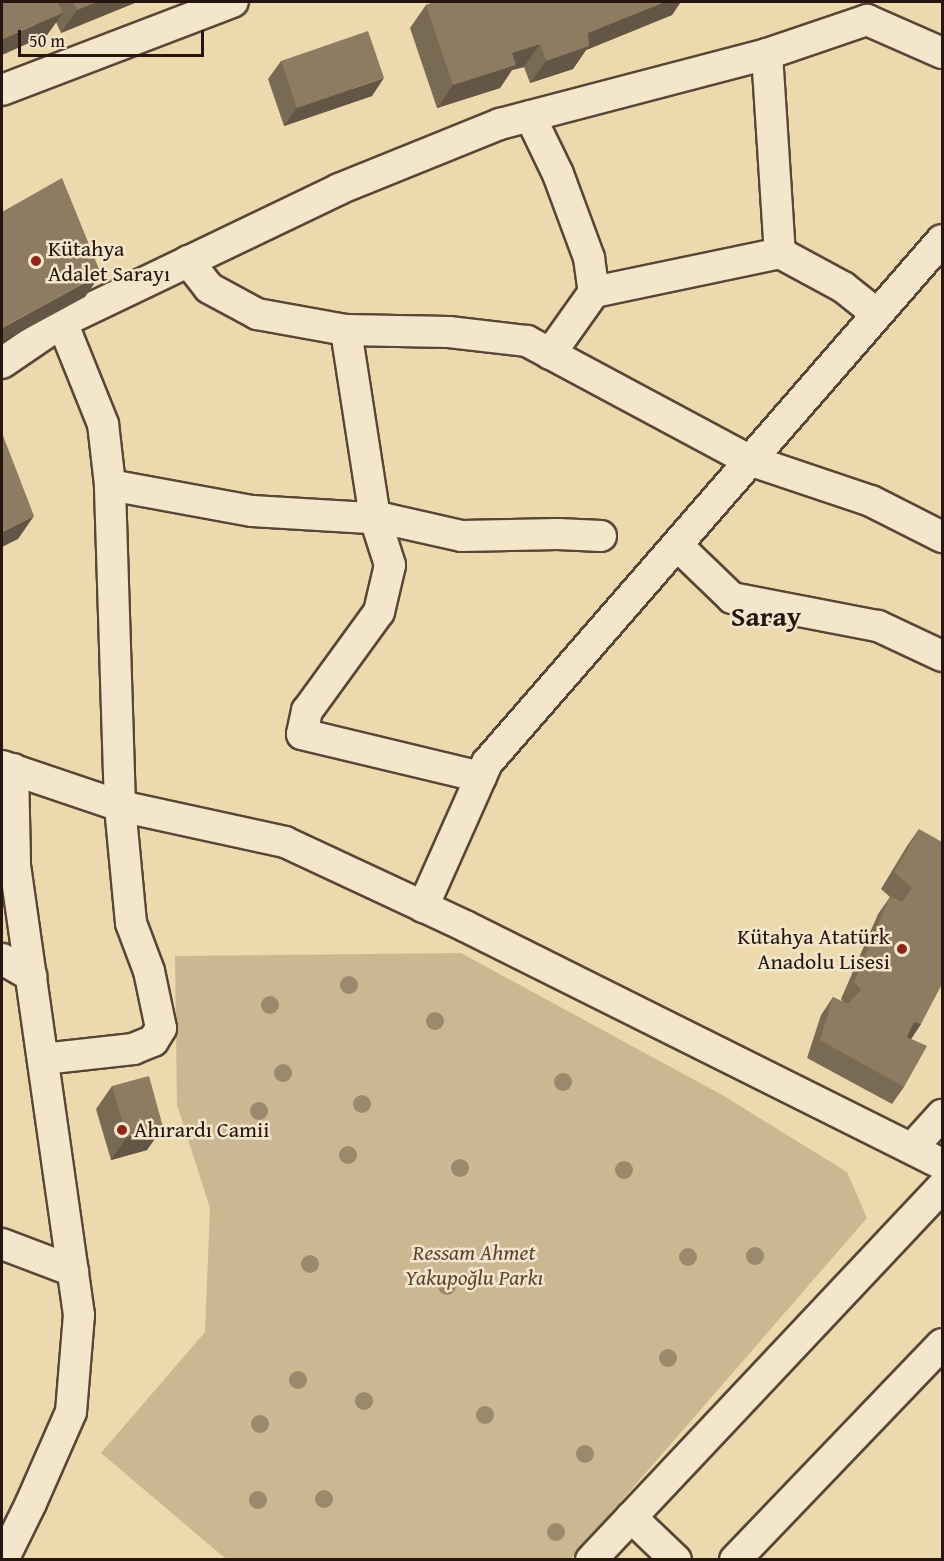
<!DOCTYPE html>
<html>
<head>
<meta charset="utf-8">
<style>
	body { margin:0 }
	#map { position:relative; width:944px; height:1561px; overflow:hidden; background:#ecd9ad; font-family:"Gentium Book Plus",serif }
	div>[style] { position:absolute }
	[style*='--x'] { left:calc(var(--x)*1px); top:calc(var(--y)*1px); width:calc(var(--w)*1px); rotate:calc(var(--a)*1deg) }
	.green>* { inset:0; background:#cbb892 }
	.roads { filter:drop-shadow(2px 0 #584737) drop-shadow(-2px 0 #584737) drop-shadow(0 2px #584737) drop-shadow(0 -2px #584737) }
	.minor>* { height:30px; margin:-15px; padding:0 15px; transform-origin:15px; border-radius:15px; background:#f3e6ca }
	.trees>* { width:18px; height:18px; margin:-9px; border-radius:50%; background:#9b896c }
	.wall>* { inset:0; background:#796a54 }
	.shaded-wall>* { inset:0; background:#635645 }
	.building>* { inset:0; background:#8d7b62 }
	.dots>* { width:16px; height:16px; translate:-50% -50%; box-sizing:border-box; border:3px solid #f3e6ca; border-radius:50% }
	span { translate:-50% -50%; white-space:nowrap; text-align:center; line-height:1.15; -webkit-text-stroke:5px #f3e6ca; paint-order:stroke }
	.poi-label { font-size:22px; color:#271610 }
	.left { translate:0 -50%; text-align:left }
	.right { translate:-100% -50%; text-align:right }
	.park-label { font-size:22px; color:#584737; font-style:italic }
	.district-label { font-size:28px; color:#271610; font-weight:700 }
	.frame { position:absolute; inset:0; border:3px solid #271610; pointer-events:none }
	.scale { position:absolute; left:18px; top:30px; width:186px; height:27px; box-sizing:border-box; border:3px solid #271610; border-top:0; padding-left:8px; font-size:18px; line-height:21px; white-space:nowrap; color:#271610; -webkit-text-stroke:4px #f3e6ca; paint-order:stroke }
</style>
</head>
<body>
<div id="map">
	<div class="green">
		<div style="clip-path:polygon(461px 953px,724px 1096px,847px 1172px,867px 1218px,571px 1559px,226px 1559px,101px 1453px,205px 1332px,210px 1208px,177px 1105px,175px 956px)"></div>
	</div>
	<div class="roads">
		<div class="minor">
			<div style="--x:767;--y:54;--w:199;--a:86.3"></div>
			<div style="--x:2;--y:90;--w:247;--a:-20.9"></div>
			<div style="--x:530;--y:116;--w:64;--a:64.2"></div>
			<div style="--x:558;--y:174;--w:90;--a:69.7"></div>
			<div style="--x:589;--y:258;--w:34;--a:82"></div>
			<div style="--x:594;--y:292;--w:76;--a:125.4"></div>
			<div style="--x:188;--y:261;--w:34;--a:52"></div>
			<div style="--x:209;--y:288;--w:55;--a:28.4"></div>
			<div style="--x:257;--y:314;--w:90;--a:10.2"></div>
			<div style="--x:594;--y:292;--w:190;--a:-11.8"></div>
			<div style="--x:780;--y:253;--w:72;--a:28.4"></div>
			<div style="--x:843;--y:287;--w:43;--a:38.5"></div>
			<div style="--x:2;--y:363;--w:73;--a:-34.3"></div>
			<div style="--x:62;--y:322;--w:307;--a:-25.6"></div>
			<div style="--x:339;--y:189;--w:174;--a:-22"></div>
			<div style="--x:500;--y:124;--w:276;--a:-14.7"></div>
			<div style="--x:767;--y:54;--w:106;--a:-18.8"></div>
			<div style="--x:867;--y:20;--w:82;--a:23.7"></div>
			<div style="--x:110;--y:485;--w:144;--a:10.4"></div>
			<div style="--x:252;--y:511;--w:134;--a:3.4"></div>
			<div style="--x:386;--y:519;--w:78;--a:12.6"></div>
			<div style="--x:462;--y:536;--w:96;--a:-1.2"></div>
			<div style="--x:558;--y:534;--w:43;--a:2.7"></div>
			<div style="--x:677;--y:545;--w:76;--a:43.9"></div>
			<div style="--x:732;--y:598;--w:149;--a:10.9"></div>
			<div style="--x:878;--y:626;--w:71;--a:25.1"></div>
			<div style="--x:2;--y:766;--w:125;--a:18.7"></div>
			<div style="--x:120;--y:806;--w:169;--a:12.3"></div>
			<div style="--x:285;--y:842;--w:199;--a:25"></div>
			<div style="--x:465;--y:926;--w:533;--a:26.52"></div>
			<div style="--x:481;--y:777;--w:184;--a:-166.5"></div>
			<div style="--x:302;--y:734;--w:24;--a:-78"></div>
			<div style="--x:307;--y:711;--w:122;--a:-54"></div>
			<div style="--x:379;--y:612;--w:48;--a:-76.8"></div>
			<div style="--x:390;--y:565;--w:49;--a:-107.7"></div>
			<div style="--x:375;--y:518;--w:190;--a:-98.8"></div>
			<div style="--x:346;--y:330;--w:103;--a:1.1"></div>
			<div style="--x:449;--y:332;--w:79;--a:6.6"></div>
			<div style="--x:527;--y:341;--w:252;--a:28.2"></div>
			<div style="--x:749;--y:460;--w:129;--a:18.6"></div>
			<div style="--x:871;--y:501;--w:80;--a:26.9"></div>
			<div style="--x:423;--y:907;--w:158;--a:-66"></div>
			<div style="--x:487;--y:763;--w:693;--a:-48.98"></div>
			<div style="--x:2;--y:959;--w:34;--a:30"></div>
			<div style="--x:43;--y:1059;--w:91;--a:-6.3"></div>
			<div style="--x:133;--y:1049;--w:22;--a:-22"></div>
			<div style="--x:153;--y:1041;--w:15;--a:-58"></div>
			<div style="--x:161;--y:1028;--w:58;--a:-101.9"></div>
			<div style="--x:149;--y:971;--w:51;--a:-110.6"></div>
			<div style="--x:131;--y:923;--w:118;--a:-95.4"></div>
			<div style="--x:120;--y:806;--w:321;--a:-91.8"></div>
			<div style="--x:110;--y:485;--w:61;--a:-96.5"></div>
			<div style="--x:103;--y:424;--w:110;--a:-111.9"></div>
			<div style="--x:912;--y:1148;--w:45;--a:-47.7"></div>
			<div style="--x:2;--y:1244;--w:76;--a:20.8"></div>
			<div style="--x:631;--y:1517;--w:62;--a:43.7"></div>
			<div style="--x:3;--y:1560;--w:64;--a:-63.8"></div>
			<div style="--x:31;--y:1503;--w:99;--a:-66.3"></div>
			<div style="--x:71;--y:1412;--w:97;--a:-85.3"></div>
			<div style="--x:79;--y:1315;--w:457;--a:-98.1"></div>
			<div style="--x:15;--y:863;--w:94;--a:-91.2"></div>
			<div style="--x:591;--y:1560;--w:512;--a:-46.74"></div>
			<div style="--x:735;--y:1560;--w:299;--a:-46.2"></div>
		</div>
	</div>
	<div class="trees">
		<div style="left:349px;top:985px"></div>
		<div style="left:270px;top:1005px"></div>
		<div style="left:435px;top:1021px"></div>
		<div style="left:283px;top:1073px"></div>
		<div style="left:563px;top:1082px"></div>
		<div style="left:362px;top:1104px"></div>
		<div style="left:259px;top:1111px"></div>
		<div style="left:348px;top:1155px"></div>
		<div style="left:460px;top:1168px"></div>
		<div style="left:624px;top:1170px"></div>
		<div style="left:755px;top:1256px"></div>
		<div style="left:688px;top:1257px"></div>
		<div style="left:310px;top:1264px"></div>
		<div style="left:447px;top:1286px"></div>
		<div style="left:668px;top:1358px"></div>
		<div style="left:298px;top:1380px"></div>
		<div style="left:364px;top:1401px"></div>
		<div style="left:485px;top:1415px"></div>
		<div style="left:260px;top:1424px"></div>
		<div style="left:585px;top:1454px"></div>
		<div style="left:324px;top:1499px"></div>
		<div style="left:258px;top:1500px"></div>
		<div style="left:556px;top:1532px"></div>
	</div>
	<div class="wall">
		<div style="clip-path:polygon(2px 2px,137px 2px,61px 33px,56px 22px,47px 35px)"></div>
		<div style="clip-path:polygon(434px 2px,684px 2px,680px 3px,672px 15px,586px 50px,573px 69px,530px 83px,524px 67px,512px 70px,500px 88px,437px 108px,410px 28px,426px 5px)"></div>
		<div style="clip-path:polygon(281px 61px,372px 96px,284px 126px,268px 79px)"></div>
		<div style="clip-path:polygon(919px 829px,921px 1024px,911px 1039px,904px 1087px,892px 1104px,807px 1058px,821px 1015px,833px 997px,843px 1002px,841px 999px,878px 914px,890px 897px,881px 889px,907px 846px)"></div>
		<div style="clip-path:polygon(112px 1086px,163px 1127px,147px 1150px,111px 1160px,96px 1109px)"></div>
	</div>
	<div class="shaded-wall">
		<div style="clip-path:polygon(97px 2px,137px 2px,61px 33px,77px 10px)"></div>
		<div style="clip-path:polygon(665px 2px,684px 2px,680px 3px,672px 15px,586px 50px,573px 69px,530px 83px,546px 61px,588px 33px)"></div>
		<div style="clip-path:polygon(63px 13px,47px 35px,2px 55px,2px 39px)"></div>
		<div style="clip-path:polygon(540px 44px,524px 67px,512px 70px,500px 88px,437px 108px,453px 85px,512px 53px)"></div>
		<div style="clip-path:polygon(384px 78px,372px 96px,284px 126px,297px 108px)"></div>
		<div style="clip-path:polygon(101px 274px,85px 297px,2px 342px,2px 328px)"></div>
		<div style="clip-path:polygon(34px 516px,18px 539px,2px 547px,2px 532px)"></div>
		<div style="clip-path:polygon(914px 1022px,921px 1024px,909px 1042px,901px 1040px)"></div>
		<div style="clip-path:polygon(163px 1127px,147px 1150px,111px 1160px,127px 1137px)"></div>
	</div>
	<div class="building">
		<div style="clip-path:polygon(2px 2px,58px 2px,63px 13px,2px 39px)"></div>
		<div style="clip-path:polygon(73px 2px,97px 2px,77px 10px)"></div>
		<div style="clip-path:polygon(434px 2px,665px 2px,588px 33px,589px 46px,546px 61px,540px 44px,512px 53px,516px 65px,453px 85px,426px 5px)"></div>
		<div style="clip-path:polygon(368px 31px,384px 78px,297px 108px,281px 61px)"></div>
		<div style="clip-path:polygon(62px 178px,101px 274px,2px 328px,2px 212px)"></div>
		<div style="clip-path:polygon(2px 433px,34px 516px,2px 532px)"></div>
		<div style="clip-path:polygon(919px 829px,942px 842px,942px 984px,921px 1024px,914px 1022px,907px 1037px,927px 1046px,904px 1087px,820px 1040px,833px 997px,848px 1004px,861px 990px,854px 982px,890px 896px,902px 902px,912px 888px,894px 872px)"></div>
		<div style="clip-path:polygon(149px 1076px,163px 1127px,127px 1137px,112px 1086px)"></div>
	</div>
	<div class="dots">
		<div style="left:36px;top:261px;background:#8f2418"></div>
		<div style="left:902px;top:949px;background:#8f2418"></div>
		<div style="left:122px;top:1130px;background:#8f2418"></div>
	</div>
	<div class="poi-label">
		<span class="left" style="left:48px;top:261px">Kütahya<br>Adalet Sarayı</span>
		<span class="right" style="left:890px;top:949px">Kütahya Atatürk<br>Anadolu Lisesi</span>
		<span class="left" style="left:134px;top:1130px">Ahırardı Camii</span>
	</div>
	<div class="park-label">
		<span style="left:474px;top:1265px">Ressam Ahmet<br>Yakupoğlu Parkı</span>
	</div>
	<div class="district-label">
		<span style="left:766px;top:616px">Saray</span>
	</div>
	<div class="frame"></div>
	<div class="scale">50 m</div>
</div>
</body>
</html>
